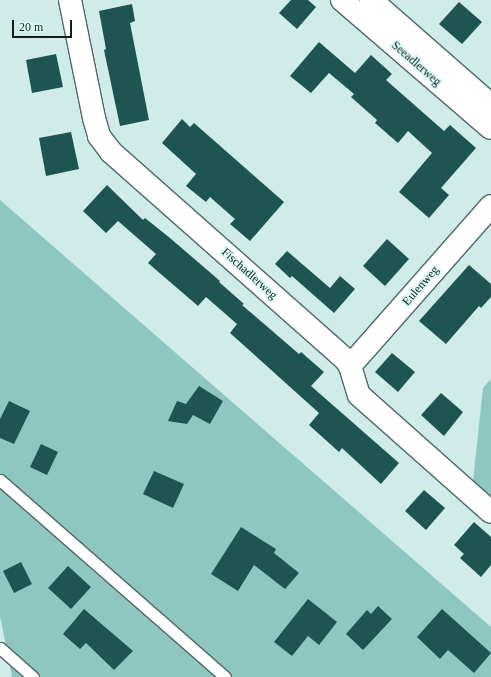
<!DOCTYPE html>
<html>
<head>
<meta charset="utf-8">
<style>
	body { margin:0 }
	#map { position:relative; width:491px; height:677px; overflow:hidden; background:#cfece9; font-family:Georgia,serif }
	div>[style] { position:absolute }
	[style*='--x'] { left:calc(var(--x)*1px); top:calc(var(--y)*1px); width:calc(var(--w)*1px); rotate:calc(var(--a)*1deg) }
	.green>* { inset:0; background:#8dc7c0 }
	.building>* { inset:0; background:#1e5551 }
	.roads { filter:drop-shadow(1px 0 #4f6967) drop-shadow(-1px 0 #4f6967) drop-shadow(0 1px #4f6967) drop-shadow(0 -1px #4f6967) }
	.lane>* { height:11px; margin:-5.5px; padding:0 5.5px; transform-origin:5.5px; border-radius:5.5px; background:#fff }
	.street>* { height:22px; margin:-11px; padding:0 11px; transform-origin:11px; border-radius:11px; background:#fff }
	span { translate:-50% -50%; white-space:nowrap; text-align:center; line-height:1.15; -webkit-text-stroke:4px #dcfaf6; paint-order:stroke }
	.street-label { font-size:12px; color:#121d1c }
	.scale { position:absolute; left:12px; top:20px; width:60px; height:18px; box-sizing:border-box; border:2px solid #121d1c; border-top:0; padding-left:5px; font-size:12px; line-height:14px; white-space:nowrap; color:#121d1c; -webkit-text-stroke:3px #dcfaf6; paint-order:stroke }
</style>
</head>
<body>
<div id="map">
	<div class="green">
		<div style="clip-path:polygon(0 200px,491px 627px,491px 677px,12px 677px,0 616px)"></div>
		<div style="clip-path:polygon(491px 379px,491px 496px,473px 481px,483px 388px)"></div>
	</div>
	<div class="building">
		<div style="clip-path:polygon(291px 0,308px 0,316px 7px,297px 29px,279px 13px)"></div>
		<div style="clip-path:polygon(459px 2px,482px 22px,462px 44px,439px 24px)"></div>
		<div style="clip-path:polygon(132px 4px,135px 21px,130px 23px,149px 120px,120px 126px,104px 50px,106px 49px,99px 11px)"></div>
		<div style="clip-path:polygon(319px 42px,355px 73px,371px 55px,392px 74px,386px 80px,444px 131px,450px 125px,476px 148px,441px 188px,449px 195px,429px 218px,399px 192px,432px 153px,408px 131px,398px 143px,375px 123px,377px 120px,351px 97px,354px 94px,329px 73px,311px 93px,290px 76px)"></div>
		<div style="clip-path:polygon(56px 54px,63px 87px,32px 93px,26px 60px)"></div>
		<div style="clip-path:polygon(182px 119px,190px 127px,194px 123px,284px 202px,250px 241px,230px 224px,235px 219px,210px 197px,206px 202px,186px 186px,196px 174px,162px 143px)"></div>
		<div style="clip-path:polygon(71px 132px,79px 169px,46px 176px,39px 138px)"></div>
		<div style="clip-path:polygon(107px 185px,143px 220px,145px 218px,170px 238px,220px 281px,219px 282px,244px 304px,242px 305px,299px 354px,301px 352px,324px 372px,311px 386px,399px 463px,381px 484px,342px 448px,339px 452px,309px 425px,319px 413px,230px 333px,237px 324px,206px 297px,198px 306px,148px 263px,156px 254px,118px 221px,106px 233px,83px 211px)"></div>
		<div style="clip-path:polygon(387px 239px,409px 259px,385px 286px,363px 266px)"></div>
		<div style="clip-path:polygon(287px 251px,330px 288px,340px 276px,355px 289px,334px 313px,292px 276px,290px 278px,275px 264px)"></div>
		<div style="clip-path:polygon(469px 265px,491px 284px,491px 297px,481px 308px,479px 306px,446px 344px,419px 321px)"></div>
		<div style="clip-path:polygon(392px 353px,415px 372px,398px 392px,375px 372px)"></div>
		<div style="clip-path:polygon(199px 386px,223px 401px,210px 424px,193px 415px,187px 424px,168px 421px,177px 401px,186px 404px)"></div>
		<div style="clip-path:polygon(441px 393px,463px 412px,444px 436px,421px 415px)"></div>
		<div style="clip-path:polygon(9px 401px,30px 411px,14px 444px,0 438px,0 419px)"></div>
		<div style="clip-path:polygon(41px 444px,58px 452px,47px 475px,30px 467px)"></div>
		<div style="clip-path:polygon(154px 471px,184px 484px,173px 508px,143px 494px)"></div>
		<div style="clip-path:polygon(424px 490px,445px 508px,426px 530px,405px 511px)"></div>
		<div style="clip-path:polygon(474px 522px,491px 537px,491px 565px,481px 577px,460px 558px,464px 554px,454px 545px)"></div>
		<div style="clip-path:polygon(241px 527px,276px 549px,274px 553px,299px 573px,285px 589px,254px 565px,238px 591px,211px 574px)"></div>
		<div style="clip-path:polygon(21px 562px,32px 584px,14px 593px,3px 571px)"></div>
		<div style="clip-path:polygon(68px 566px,91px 587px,71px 609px,48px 588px)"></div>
		<div style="clip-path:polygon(308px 599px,337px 622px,319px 645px,308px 636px,292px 656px,274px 642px)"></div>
		<div style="clip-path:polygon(378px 606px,392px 619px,363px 650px,346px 634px,367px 610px,371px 614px)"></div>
		<div style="clip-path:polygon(84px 609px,133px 651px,114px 670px,86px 643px,80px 649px,63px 634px)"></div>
		<div style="clip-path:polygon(442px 609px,491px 653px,474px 673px,448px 650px,440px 659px,417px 637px)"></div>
	</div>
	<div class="roads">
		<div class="lane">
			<div style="--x:0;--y:480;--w:299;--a:41.2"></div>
			<div style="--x:0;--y:648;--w:44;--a:41.3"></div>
		</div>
		<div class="street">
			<div style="--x:70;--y:0;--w:120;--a:78.5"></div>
			<div style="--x:94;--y:118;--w:19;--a:74"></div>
			<div style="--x:99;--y:136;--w:20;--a:53"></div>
			<div style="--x:111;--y:152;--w:312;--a:41.5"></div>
			<div style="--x:345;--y:359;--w:9;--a:54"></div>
			<div style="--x:350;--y:366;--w:30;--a:73"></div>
			<div style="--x:359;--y:395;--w:176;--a:41.6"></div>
			<div style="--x:342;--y:0;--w:196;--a:40.7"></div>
			<div style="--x:371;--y:0;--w:159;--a:41.2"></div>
			<div style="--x:350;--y:366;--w:213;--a:-48.6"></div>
		</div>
	</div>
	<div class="street-label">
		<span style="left:416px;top:64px;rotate:41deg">Seeadlerweg</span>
		<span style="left:249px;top:274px;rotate:42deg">Fischadlerweg</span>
		<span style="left:421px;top:286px;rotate:-49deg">Eulenweg</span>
	</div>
	<div class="scale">20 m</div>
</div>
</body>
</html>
